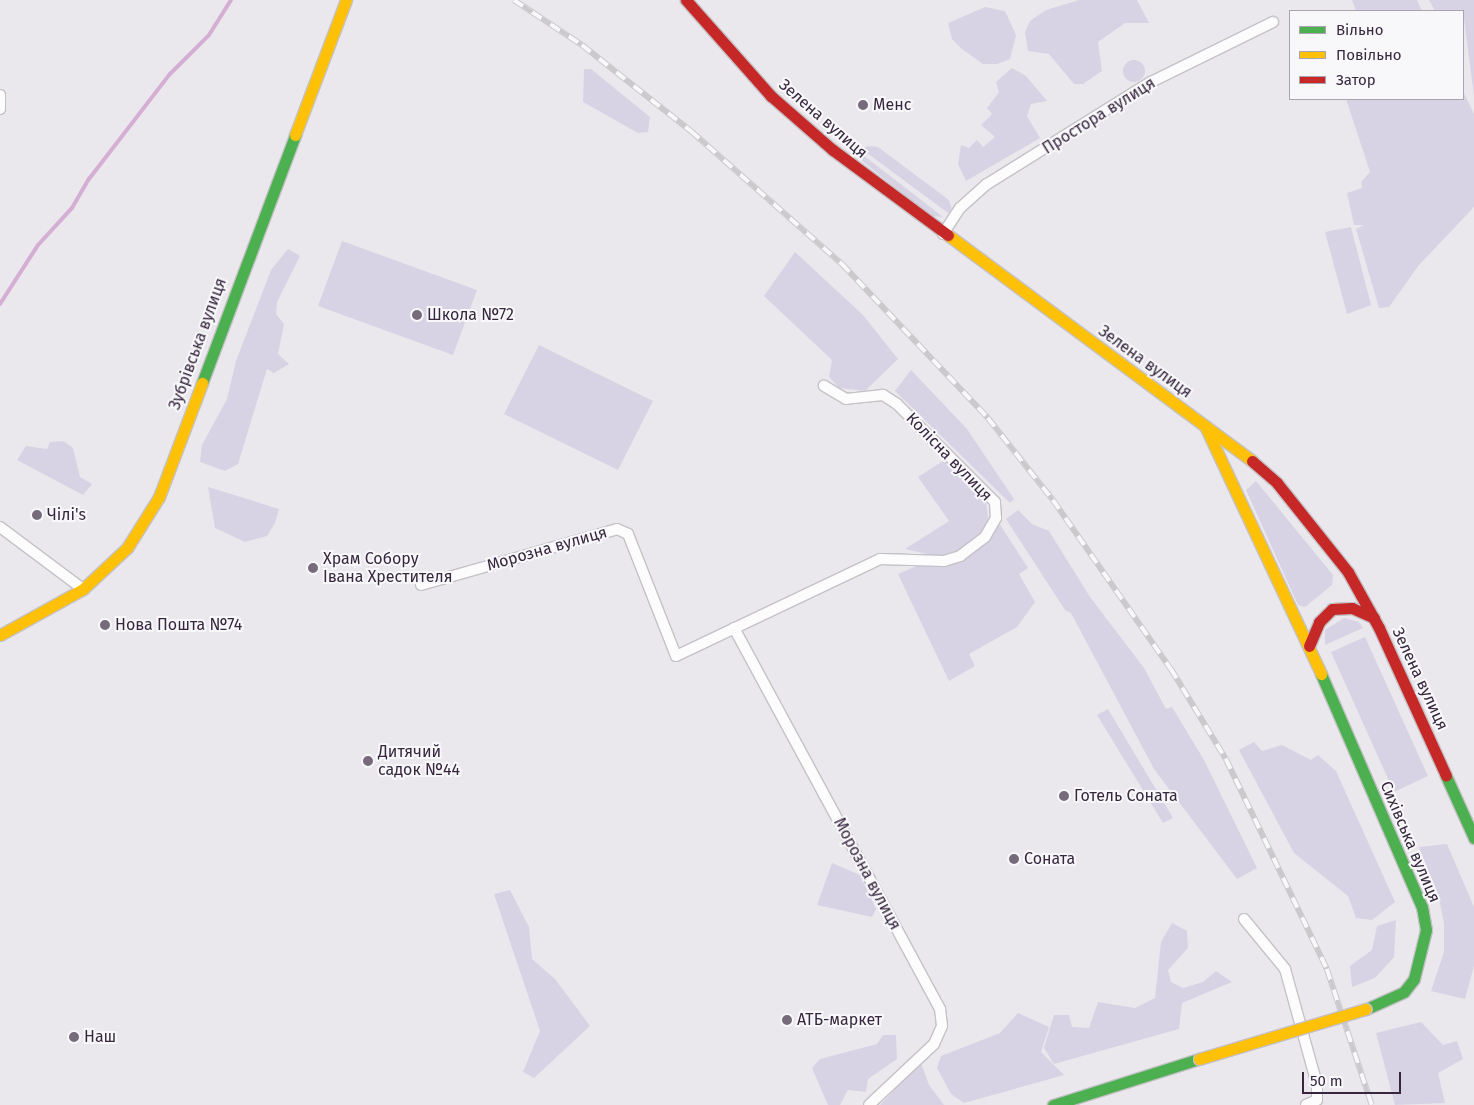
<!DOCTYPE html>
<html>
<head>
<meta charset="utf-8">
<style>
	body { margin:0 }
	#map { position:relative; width:1474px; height:1105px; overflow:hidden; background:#eae8ed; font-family:"Fira Sans",sans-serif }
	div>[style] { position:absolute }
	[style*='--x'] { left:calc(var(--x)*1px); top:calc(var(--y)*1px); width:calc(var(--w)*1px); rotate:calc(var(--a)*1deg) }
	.green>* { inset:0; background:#d7d3e4 }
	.round { border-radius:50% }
	.stream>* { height:4px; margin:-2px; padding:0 2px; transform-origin:2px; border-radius:2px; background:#d5aed4 }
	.roads { filter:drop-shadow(1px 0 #c4c2c6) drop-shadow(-1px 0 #c4c2c6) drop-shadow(0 1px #c4c2c6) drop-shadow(0 -1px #c4c2c6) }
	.street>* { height:10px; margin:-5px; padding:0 5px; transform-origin:5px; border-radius:5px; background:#fcfcfc }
	.fast>* { height:11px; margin:-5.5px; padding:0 5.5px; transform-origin:5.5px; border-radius:5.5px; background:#4caf50 }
	.slow>* { height:11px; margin:-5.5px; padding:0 5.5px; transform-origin:5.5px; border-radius:5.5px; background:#ffc107 }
	.jam>* { height:11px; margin:-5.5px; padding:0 5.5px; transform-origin:5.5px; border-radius:5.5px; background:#c62828 }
	.rail>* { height:5.5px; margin-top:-2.75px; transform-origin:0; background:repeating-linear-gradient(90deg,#f8f7fa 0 11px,#cbc9cc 0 22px); box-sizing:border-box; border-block:1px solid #cbc9cc }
	.bridges { filter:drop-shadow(1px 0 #c4c0c6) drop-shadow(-1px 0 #c4c0c6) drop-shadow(0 1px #c4c0c6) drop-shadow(0 -1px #c4c0c6) }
	.slow-bridge>* { height:11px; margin:-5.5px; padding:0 5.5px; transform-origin:5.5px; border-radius:5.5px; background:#ffc107 }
	.dots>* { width:14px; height:14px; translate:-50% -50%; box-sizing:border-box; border:2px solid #f8f7fa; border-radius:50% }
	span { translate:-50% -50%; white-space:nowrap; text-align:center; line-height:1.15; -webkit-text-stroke:4px #f8f7fa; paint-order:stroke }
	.poi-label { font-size:16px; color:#36273e }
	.left { translate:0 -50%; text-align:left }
	.street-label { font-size:16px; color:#36273e }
	.legend { position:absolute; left:1289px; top:10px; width:175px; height:90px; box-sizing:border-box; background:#f8f7fa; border:1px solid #aaa4af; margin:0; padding:6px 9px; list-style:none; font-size:15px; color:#36273e }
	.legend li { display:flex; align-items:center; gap:10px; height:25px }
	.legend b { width:25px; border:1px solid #aaa4af }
	.scale { position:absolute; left:1302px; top:1072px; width:99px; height:22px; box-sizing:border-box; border:2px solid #36273e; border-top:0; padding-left:6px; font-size:15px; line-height:18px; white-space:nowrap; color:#36273e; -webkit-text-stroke:4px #f8f7fa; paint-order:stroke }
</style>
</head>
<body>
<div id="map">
	<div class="green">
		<div style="clip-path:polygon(1079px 0,1137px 0,1149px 23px,1125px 23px,1098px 42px,1102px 71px,1083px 84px,1074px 84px,1049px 54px,1028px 51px,1025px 32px,1030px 21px,1046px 10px)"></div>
		<div style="clip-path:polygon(1352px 0,1417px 0,1422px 11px,1356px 11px)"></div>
		<div style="clip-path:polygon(1429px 0,1474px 0,1474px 96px,1463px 11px,1435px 11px)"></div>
		<div style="clip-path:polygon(985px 7px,1005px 11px,1016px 35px,1010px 59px,997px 64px,983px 64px,962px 49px,952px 39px,948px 23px)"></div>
		<div class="round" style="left:1123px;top:60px;width:22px;height:22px"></div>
		<div style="clip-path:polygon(1012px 68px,1026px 76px,1047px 101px,1031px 104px,1027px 116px,1040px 138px,966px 181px,958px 164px,961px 145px,969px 148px,977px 140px,983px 147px,995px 137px,981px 125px,992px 114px,987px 108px,999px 92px,996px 82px)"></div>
		<div style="clip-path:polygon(584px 69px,591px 69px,650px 117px,648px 132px,638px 133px,583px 102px)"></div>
		<div style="clip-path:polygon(1463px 91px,1474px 114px,1474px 207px,1419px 265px,1389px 307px,1379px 308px,1356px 229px,1364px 225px,1354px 225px,1347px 193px,1362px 188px,1361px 182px,1370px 172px,1346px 99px,1463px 99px)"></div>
		<div style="clip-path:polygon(867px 146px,878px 147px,949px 200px,952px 210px,948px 213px,863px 150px)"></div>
		<div style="clip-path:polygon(863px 155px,943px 217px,931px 216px,862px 161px)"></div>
		<div style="clip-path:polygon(1351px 227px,1371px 305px,1347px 314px,1325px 232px)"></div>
		<div style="clip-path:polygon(342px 241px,477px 290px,453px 355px,318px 306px)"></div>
		<div style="clip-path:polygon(288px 249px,300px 256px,277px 302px,276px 314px,284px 324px,278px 354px,289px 364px,274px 373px,267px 369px,238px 464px,225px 471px,200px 462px,202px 445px,227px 399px,236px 361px,271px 270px)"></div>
		<div style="clip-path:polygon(795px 252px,863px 315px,898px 359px,865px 391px,839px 388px,829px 377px,832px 360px,764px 296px)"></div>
		<div style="clip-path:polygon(539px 345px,653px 401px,618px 470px,504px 414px)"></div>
		<div style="clip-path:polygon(911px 370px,967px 429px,1014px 499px,1010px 503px,895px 391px)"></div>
		<div style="clip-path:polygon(63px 441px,73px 448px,80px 477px,92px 484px,83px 495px,17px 460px,26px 446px,47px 449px,50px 442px)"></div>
		<div style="clip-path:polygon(946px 459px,986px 501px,989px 524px,958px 554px,941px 557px,905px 549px,949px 521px,918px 477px)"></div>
		<div style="clip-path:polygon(1256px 481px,1333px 575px,1332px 585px,1305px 607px,1298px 605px,1246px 490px)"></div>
		<div style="clip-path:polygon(208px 487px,279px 509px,275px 523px,267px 536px,245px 542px,215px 528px)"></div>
		<div style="clip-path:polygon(1018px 510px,1032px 524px,1049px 531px,1090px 597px,1144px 668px,1166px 709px,1172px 707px,1204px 760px,1257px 868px,1237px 879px,1154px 769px,1071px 613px,1065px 610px,1006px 519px)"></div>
		<div style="clip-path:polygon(999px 523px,1028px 568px,1019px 574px,1035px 602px,1017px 627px,969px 654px,975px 666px,949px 681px,898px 574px,919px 565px,957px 563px,984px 544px)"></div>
		<div style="clip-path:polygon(1344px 618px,1359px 622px,1363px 628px,1325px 645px,1325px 630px)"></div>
		<div style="clip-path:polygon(1365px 637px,1428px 776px,1394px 792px,1331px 652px)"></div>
		<div style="clip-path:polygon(1108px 709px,1173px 818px,1163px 823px,1097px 715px)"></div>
		<div style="clip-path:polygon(1254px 742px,1262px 751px,1282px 745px,1311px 760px,1318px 755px,1336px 771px,1395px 902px,1372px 920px,1356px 918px,1348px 896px,1294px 853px,1239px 750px)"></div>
		<div style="clip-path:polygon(1447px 844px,1474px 907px,1474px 966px,1465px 999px,1431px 991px,1444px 952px,1444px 924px,1439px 898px,1419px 847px)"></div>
		<div style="clip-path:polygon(832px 863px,860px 875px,876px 909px,872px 917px,817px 905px)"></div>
		<div style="clip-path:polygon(510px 890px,529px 927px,532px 959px,555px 979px,590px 1026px,534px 1078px,523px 1072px,540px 1031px,494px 894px)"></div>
		<div style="clip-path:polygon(1396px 920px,1394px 957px,1375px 978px,1352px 987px,1350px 966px,1372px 950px,1377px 926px)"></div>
		<div style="clip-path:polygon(1172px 923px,1187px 931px,1188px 948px,1168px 970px,1171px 982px,1183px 988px,1203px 982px,1216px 971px,1232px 982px,1182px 1003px,1179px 1029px,1054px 1064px,1044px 1048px,1054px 1015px,1069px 1015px,1072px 1027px,1089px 1028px,1098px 1002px,1135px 1008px,1155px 998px,1161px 942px)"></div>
		<div style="clip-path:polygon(1018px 1013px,1049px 1027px,1041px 1052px,1064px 1075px,964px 1103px,951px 1094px,937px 1068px,941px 1056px,1000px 1033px)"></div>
		<div style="clip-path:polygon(1421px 1022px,1443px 1045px,1457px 1041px,1463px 1059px,1438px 1073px,1445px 1103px,1395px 1105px,1376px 1033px)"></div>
		<div style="clip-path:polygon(883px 1035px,896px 1035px,897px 1059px,868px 1079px,866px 1092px,848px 1090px,840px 1105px,828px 1105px,812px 1068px,820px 1059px,877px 1044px)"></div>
		<div style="clip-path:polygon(921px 1063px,929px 1085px,944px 1105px,880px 1105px)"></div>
	</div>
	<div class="stream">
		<div style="--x:0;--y:304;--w:70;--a:-57.2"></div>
		<div style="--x:38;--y:245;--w:50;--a:-47.4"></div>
		<div style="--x:72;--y:208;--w:34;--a:-60"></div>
		<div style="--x:89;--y:179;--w:133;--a:-52.4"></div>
		<div style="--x:170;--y:74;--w:55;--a:-45"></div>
		<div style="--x:209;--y:35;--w:41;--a:-57.8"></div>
	</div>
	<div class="roads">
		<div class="street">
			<div style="--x:0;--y:95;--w:14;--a:90"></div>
			<div style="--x:943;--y:234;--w:31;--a:-57"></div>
			<div style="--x:960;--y:208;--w:36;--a:-42"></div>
			<div style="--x:987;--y:184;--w:193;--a:-31.9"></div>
			<div style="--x:1151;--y:82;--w:136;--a:-26.2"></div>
			<div style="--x:0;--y:527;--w:104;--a:36.8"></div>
			<div style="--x:421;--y:585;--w:204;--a:-15.9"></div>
			<div style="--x:617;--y:529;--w:12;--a:24"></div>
			<div style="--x:628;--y:534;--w:131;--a:68.5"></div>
			<div style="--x:676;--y:656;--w:226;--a:-25.4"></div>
			<div style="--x:880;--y:559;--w:64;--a:1.8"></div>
			<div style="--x:944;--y:561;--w:17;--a:-17"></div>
			<div style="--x:960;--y:556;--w:31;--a:-37"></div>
			<div style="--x:985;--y:537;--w:22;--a:-60"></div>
			<div style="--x:996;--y:518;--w:16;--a:-94"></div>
			<div style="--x:995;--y:502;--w:139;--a:-135"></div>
			<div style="--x:897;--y:404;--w:17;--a:-147"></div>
			<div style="--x:883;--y:395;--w:37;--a:174"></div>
			<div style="--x:846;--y:399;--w:26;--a:-149"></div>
			<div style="--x:734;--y:628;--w:433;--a:61.6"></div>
			<div style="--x:940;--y:1009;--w:17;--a:83"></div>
			<div style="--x:942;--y:1026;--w:20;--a:114"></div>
			<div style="--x:934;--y:1044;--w:89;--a:136.8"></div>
			<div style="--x:1244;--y:919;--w:65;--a:50.6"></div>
			<div style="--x:1285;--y:969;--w:119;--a:74.5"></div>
			<div style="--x:1317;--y:1084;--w:16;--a:90"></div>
			<div style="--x:1317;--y:1100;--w:12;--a:156"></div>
		</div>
		<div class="fast">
			<div style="--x:202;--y:383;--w:265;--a:-69.4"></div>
			<div style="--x:1321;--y:674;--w:254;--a:66.6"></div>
			<div style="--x:1422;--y:907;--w:23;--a:80"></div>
			<div style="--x:1426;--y:930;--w:50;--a:103.8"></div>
			<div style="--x:1414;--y:979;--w:16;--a:128"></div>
			<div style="--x:1404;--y:992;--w:42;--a:155.9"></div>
			<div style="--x:1446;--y:776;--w:68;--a:65.7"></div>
			<div style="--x:1053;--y:1105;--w:153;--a:-17.5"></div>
		</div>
		<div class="slow">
			<div style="--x:295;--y:135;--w:144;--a:-69.3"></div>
			<div style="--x:948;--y:235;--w:379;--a:36.6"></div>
			<div style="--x:1205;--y:426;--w:274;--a:64.9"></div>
			<div style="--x:0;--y:635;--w:95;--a:-29"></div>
			<div style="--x:83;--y:589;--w:60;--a:-43"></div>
			<div style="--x:127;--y:548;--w:60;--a:-57.9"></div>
			<div style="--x:159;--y:497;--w:122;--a:-69.3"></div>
		</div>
		<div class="jam">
			<div style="--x:686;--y:0;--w:128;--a:48.5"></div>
			<div style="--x:771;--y:96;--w:82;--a:41.1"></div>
			<div style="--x:833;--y:150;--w:143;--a:36.5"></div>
			<div style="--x:1252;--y:461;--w:33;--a:41"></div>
			<div style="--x:1277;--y:483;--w:114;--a:51.4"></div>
			<div style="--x:1348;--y:572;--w:64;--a:61"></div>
			<div style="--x:1379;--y:628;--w:162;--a:65.6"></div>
			<div style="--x:1309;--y:646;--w:26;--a:-67"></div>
			<div style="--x:1319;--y:622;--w:18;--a:-45"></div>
			<div style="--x:1332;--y:609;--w:20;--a:-3"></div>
			<div style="--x:1352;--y:608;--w:24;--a:24"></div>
		</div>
	</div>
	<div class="rail">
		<div style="--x:514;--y:0;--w:82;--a:33.5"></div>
		<div style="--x:582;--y:45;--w:139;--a:38.3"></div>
		<div style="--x:691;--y:131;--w:201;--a:41.4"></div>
		<div style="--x:842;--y:264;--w:212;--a:46.5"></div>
		<div style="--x:988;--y:418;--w:105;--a:51.6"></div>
		<div style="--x:1053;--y:500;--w:206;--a:55.1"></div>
		<div style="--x:1171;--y:669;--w:105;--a:58.6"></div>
		<div style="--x:1226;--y:759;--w:233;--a:64.3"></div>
		<div style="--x:1327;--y:969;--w:143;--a:71.7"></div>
	</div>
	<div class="bridges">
		<div class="slow-bridge">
			<div style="--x:1199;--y:1059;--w:174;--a:-16.7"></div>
		</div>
	</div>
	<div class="dots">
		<div style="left:863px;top:105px;background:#756b7b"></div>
		<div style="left:417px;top:315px;background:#756b7b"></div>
		<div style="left:37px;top:515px;background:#756b7b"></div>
		<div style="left:313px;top:568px;background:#756b7b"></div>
		<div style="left:105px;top:625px;background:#756b7b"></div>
		<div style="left:368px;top:761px;background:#756b7b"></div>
		<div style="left:1064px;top:796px;background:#756b7b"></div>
		<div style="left:1014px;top:859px;background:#756b7b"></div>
		<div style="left:787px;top:1020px;background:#756b7b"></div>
		<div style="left:74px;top:1037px;background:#756b7b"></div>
	</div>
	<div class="poi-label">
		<span class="left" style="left:873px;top:105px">Менс</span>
		<span class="left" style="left:427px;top:315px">Школа №72</span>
		<span class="left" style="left:47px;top:515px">Чілі's</span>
		<span class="left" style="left:323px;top:568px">Храм Собору<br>Івана Хрестителя</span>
		<span class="left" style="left:115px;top:625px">Нова Пошта №74</span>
		<span class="left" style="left:378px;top:761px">Дитячий<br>садок №44</span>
		<span class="left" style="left:1074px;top:796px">Готель Соната</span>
		<span class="left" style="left:1024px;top:859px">Соната</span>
		<span class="left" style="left:797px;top:1020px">АТБ-маркет</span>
		<span class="left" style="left:84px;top:1037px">Наш</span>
	</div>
	<div class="street-label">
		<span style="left:1099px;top:116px;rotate:-32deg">Простора вулиця</span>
		<span style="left:823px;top:119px;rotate:41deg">Зелена вулиця</span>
		<span style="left:198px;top:344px;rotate:-70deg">Зубрівська вулиця</span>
		<span style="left:1145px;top:362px;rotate:36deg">Зелена вулиця</span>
		<span style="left:949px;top:457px;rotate:46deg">Колісна вулиця</span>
		<span style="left:547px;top:549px;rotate:-16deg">Морозна вулиця</span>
		<span style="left:1420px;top:679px;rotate:65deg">Зелена вулиця</span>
		<span style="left:1410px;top:842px;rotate:67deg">Сихівська вулиця</span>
		<span style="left:867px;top:874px;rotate:62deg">Морозна вулиця</span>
	</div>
	<ul class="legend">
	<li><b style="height:6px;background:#4caf50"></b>Вільно</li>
	<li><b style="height:6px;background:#ffc107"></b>Повільно</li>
	<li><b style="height:6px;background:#c62828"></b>Затор</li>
	</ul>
	<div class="scale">50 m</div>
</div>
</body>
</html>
